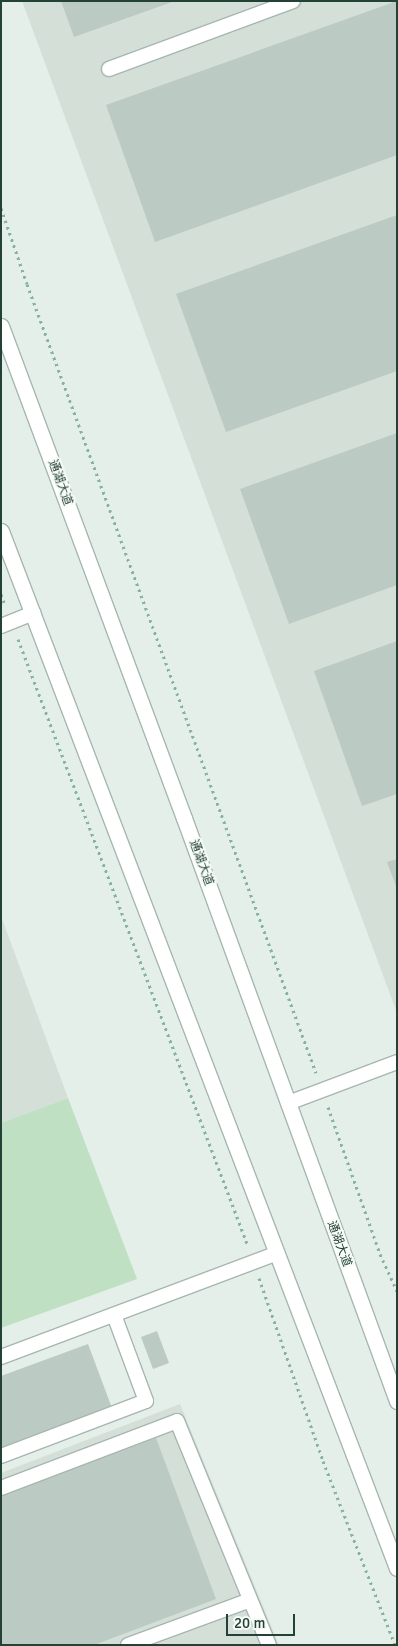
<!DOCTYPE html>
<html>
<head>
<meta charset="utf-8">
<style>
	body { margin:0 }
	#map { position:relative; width:398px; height:1646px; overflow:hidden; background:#e5efe9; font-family:Signika,"Noto Sans SC",sans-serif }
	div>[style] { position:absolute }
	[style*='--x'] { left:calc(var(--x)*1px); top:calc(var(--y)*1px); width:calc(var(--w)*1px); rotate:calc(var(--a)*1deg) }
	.built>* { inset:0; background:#d4dfd8 }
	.green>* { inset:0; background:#bfe0c3 }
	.building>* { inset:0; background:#bbcac2 }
	.path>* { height:3px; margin-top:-1.5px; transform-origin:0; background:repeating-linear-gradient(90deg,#86b39f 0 2.5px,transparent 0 6.5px) }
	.roads { filter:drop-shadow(1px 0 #a7b7b0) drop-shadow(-1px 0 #a7b7b0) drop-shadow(0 1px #a7b7b0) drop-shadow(0 -1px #a7b7b0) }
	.lane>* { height:14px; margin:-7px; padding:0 7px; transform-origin:7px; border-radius:7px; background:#fff }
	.secondary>* { height:15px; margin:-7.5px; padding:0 7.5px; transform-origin:7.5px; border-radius:7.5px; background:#fff }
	span { translate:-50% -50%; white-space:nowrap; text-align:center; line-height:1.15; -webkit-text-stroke:4px #f6fbf8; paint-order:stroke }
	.street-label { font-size:12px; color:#244136 }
	.frame { position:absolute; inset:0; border:2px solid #244136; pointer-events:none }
	.scale { position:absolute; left:226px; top:1614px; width:69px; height:22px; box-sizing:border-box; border:2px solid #244136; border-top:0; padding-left:6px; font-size:15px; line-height:18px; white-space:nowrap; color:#244136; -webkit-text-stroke:4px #f6fbf8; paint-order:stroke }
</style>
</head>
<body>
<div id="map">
	<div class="built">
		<div style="clip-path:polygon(22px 1px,397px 1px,397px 1013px)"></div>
		<div style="clip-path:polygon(1px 916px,68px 1098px,1px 1123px)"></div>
		<div style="clip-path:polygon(180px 1404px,279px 1645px,1px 1645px,1px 1473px)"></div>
	</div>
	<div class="green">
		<div style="clip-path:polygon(68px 1098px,137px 1279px,1px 1328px,1px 1123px)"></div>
	</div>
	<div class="building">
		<div style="clip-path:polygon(61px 1px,172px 1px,172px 2px,74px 37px)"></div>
		<div style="clip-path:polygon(397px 1px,397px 155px,155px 242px,106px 105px)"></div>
		<div style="clip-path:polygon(397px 215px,397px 371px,226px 432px,176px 294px)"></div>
		<div style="clip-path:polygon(397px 433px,397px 585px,289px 624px,240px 489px)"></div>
		<div style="clip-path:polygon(397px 641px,397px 794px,362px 806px,314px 671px)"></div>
		<div style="clip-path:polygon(397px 859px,397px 889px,387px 862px)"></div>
		<div style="clip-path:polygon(157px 1331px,169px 1363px,153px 1369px,141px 1337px)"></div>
		<div style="clip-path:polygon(88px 1344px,112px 1408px,1px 1449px,1px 1376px)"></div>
		<div style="clip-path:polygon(156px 1438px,216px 1599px,94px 1645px,1px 1645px,1px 1495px)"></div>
	</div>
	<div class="path">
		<div style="--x:1;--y:208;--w:80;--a:71.1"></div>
		<div style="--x:27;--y:284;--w:840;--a:69.88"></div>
		<div style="--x:1;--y:594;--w:12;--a:70"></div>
		<div style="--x:18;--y:639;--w:649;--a:69.25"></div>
		<div style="--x:328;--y:1107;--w:156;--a:70.5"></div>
		<div style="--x:380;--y:1254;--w:41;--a:65.3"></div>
		<div style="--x:259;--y:1278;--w:194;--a:70.7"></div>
		<div style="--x:323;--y:1461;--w:198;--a:68.6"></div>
	</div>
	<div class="roads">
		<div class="lane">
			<div style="--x:109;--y:69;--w:196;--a:-20.3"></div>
			<div style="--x:1;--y:626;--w:35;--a:-22"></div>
			<div style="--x:288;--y:1103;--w:116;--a:-20.6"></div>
			<div style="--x:1;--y:1357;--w:295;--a:-20.6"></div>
			<div style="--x:1;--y:1456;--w:155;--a:-20.8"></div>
			<div style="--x:146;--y:1401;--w:92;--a:-110.4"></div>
			<div style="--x:1;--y:1488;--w:188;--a:-20.8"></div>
			<div style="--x:177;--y:1421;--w:242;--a:67.7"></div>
			<div style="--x:128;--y:1645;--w:130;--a:-20.2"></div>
		</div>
		<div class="secondary">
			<div style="--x:1;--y:326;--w:525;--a:69.6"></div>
			<div style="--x:184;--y:818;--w:621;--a:69.93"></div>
			<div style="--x:1;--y:531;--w:1110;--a:69.1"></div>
		</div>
	</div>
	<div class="street-label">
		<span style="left:60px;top:483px;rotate:70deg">通湖大道</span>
		<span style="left:201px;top:863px;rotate:70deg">通湖大道</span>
		<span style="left:339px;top:1244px;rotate:70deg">通湖大道</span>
	</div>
	<div class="frame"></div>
	<div class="scale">20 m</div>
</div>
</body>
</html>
